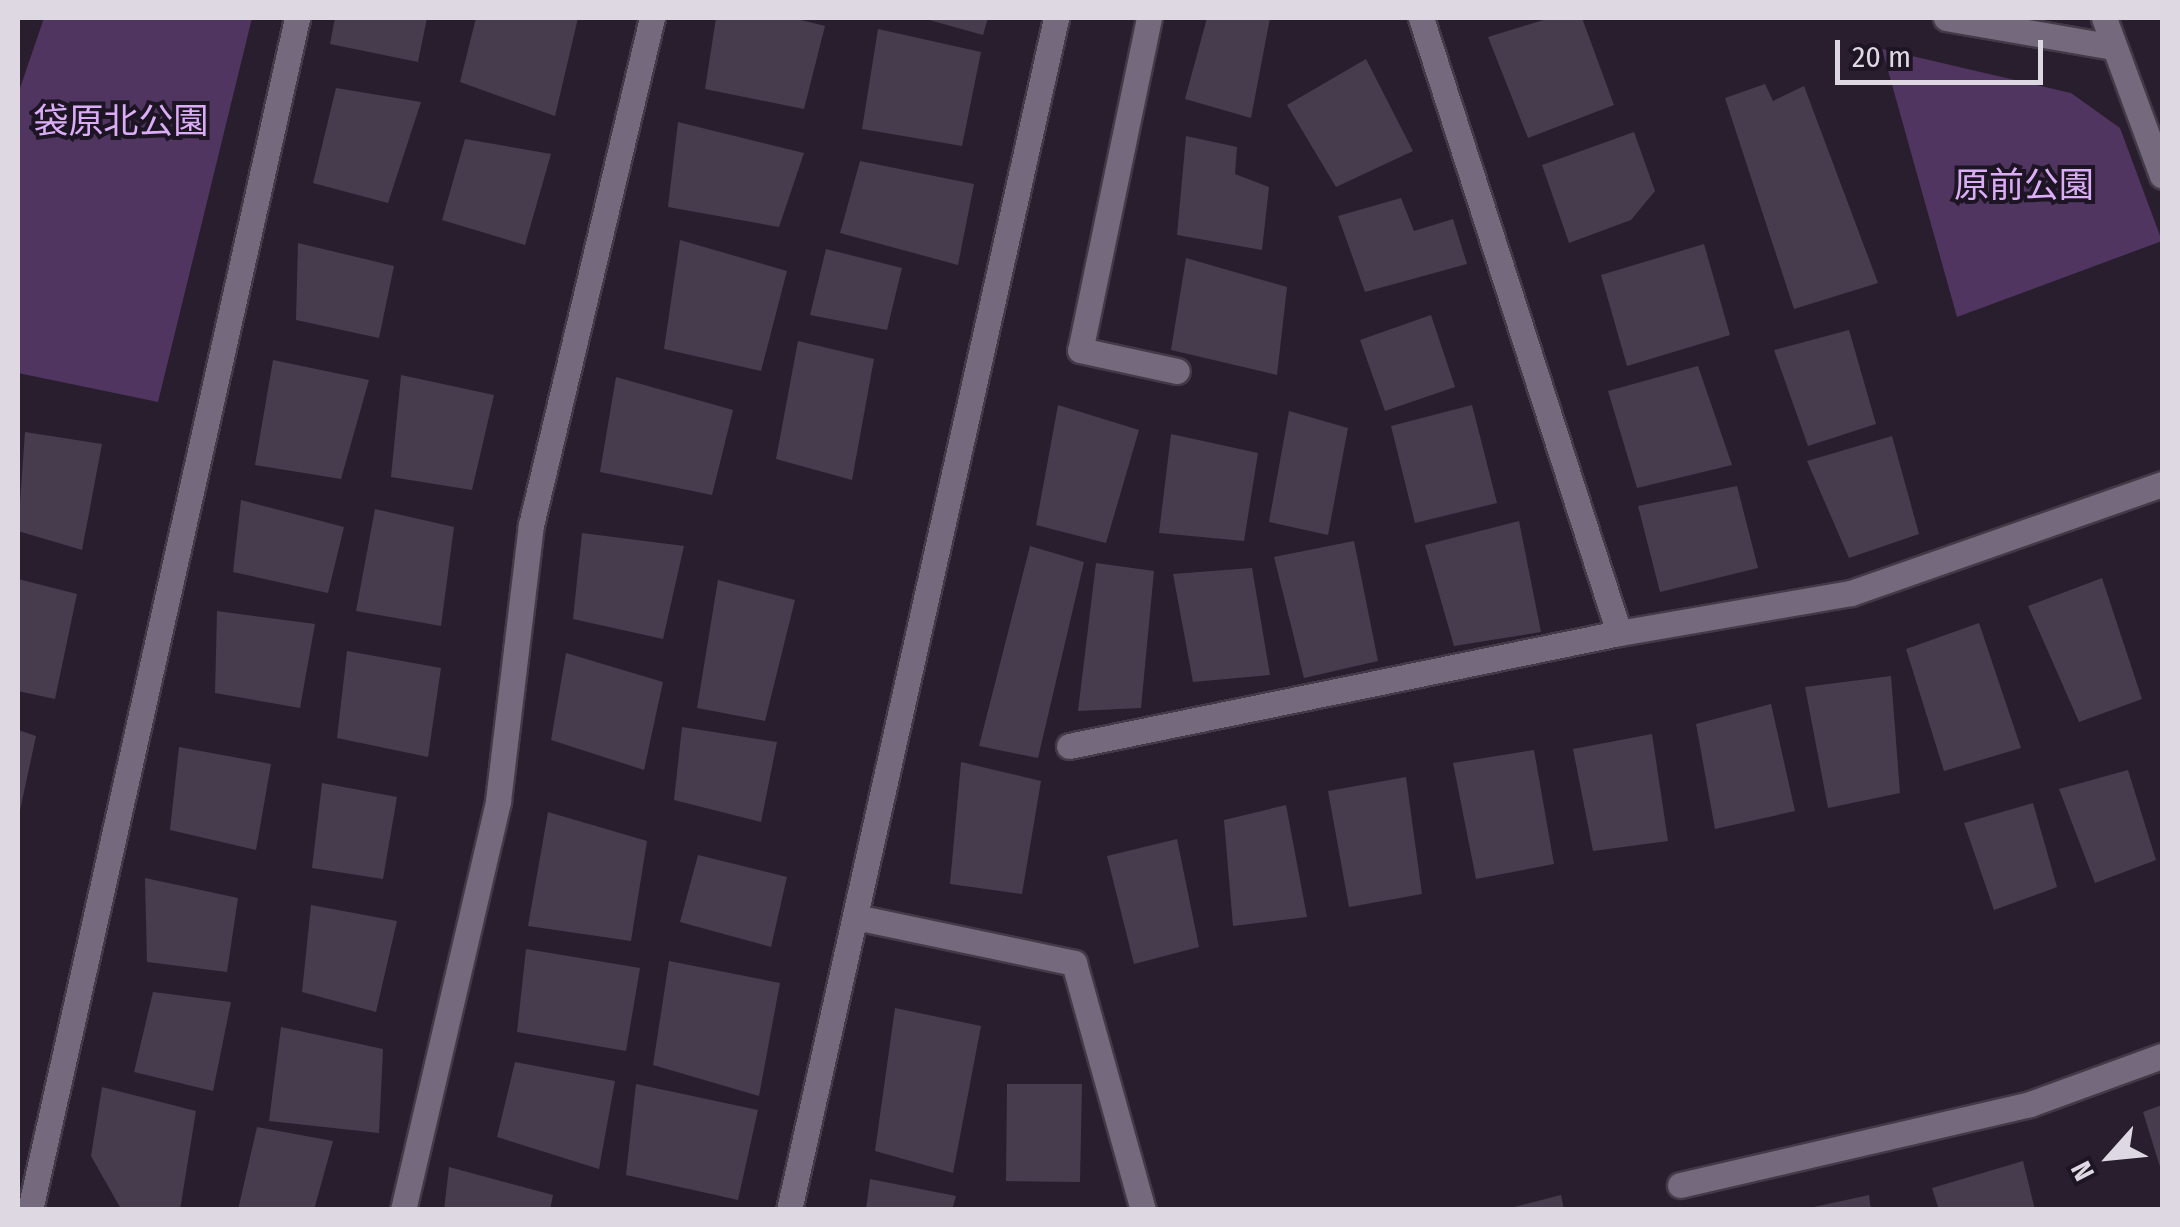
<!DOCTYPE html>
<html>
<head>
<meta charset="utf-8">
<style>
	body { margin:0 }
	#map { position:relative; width:2180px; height:1227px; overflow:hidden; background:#281e2e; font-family:"Fira Sans Condensed","Noto Sans JP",sans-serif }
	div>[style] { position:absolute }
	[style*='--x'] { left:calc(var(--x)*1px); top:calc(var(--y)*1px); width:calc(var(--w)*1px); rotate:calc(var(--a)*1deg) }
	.green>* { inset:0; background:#503560 }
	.building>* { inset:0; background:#463c4d }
	.roads { filter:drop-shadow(2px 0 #423a47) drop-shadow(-2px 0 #423a47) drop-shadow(0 2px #423a47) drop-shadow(0 -2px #423a47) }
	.street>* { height:25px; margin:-12.5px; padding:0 12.5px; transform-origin:12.5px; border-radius:12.5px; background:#756a7d }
	.secondary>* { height:25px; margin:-12.5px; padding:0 12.5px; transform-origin:12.5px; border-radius:12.5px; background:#756a7d }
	span { translate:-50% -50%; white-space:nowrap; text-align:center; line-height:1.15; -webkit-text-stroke:8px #1e1524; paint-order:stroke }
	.park-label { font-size:35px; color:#daadf6 }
	.frame { position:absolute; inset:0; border:20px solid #ded8e2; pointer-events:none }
	.north { position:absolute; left:2060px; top:1107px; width:100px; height:100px; -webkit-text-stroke:8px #1e1524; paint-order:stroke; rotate:243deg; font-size:28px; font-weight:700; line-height:40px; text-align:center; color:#ded8e2 }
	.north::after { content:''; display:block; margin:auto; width:35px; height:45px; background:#ded8e2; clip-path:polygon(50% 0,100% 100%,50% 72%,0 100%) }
	.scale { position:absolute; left:1835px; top:40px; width:208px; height:45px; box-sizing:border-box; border:5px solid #ded8e2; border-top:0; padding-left:12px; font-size:30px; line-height:35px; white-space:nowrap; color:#ded8e2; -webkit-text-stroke:8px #1e1524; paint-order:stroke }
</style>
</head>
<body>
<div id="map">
	<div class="green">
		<div style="clip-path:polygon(44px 18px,252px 18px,158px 402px,18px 373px,18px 94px)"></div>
		<div style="clip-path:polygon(1882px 49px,2071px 93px,2120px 128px,2162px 241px,1957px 317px)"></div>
	</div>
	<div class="building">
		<div style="clip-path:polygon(335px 18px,427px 18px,418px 62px,330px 44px)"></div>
		<div style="clip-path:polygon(476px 18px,578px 18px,555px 116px,460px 82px)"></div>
		<div style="clip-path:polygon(716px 18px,793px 18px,825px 26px,804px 109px,705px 89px)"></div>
		<div style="clip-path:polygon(922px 18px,988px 18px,983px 35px)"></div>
		<div style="clip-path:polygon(1207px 18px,1270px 18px,1251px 118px,1185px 99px)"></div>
		<div style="clip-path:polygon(1550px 18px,1582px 18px,1614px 105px,1528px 138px,1488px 37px)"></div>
		<div style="clip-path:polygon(878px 29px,981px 52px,962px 146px,862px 129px)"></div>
		<div style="clip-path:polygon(1366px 59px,1413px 151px,1336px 187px,1287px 105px)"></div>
		<div style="clip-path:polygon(1765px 84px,1773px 101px,1804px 86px,1878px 283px,1794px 309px,1725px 98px)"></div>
		<div style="clip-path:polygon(336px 88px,421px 102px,388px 203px,313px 183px)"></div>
		<div style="clip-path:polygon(678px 122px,804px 153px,779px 227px,668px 207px)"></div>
		<div style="clip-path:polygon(1634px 132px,1655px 191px,1631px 220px,1569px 243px,1542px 165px)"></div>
		<div style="clip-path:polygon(1186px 136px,1237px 147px,1235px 174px,1269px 187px,1262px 250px,1177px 235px)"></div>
		<div style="clip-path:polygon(465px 139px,551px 154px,525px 245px,442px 220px)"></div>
		<div style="clip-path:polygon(860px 161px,974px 184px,958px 265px,840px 233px)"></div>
		<div style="clip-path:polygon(1401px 198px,1414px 231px,1453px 219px,1467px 264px,1365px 292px,1338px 216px)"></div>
		<div style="clip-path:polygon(680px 240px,787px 271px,761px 371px,664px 349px)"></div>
		<div style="clip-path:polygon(298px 243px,394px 266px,379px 338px,296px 320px)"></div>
		<div style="clip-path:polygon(1704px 244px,1730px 335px,1627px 366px,1601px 275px)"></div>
		<div style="clip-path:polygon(826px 249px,902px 268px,887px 330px,810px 315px)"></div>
		<div style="clip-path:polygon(1186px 258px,1287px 287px,1277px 375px,1171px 350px)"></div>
		<div style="clip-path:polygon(1431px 315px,1455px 387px,1385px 411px,1360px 340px)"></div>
		<div style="clip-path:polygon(1849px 330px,1876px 424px,1808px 446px,1774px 350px)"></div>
		<div style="clip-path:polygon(798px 341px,874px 359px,852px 480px,776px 459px)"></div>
		<div style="clip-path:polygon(273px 360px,369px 380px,341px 479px,255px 465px)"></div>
		<div style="clip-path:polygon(1698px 366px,1732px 465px,1637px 488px,1608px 391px)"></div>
		<div style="clip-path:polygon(401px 375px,494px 395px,472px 490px,391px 477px)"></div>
		<div style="clip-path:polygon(616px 377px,733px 410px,712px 495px,600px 472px)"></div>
		<div style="clip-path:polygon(1058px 405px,1139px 430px,1106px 543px,1036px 525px)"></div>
		<div style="clip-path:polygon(1472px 405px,1497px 503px,1415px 523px,1391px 426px)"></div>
		<div style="clip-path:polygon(1289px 411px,1348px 428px,1328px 535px,1269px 522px)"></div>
		<div style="clip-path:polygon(25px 432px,102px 444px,82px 550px,18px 531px)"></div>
		<div style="clip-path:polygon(1171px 434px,1258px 453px,1244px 541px,1159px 533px)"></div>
		<div style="clip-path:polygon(1892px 436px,1919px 534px,1849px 558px,1807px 461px)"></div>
		<div style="clip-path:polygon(1737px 486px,1758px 568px,1660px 592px,1638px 506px)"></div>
		<div style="clip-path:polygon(241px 500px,344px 527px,328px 593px,233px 572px)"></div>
		<div style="clip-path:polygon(375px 509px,454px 527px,441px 626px,356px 611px)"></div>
		<div style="clip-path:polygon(1519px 521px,1541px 632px,1454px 646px,1425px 545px)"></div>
		<div style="clip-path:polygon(582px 533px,684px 546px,663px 639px,573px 619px)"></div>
		<div style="clip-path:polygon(1354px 541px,1378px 661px,1304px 678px,1274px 557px)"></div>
		<div style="clip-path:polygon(1030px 546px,1084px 562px,1038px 758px,979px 746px)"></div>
		<div style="clip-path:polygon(1096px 563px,1154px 571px,1141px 708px,1078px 711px)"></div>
		<div style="clip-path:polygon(1252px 568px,1270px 675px,1193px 682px,1173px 574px)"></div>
		<div style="clip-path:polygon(2102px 578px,2142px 699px,2079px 722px,2028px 606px)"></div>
		<div style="clip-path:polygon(18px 579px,77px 594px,55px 699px,18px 691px)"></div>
		<div style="clip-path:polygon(718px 580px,795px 600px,765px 721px,697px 708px)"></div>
		<div style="clip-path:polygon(217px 611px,315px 624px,300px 708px,215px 693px)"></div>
		<div style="clip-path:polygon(1979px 623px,2021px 748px,1944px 771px,1906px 649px)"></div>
		<div style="clip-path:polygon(347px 651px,441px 668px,428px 757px,337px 738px)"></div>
		<div style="clip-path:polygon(566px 653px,663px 682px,644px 770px,551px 740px)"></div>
		<div style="clip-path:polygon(1891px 676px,1900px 793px,1828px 808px,1805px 687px)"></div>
		<div style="clip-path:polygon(1771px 704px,1795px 811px,1715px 829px,1696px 724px)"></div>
		<div style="clip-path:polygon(682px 727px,777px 742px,761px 822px,674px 800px)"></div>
		<div style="clip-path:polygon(18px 730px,36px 736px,19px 815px,18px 815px)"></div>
		<div style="clip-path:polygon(1652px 734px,1668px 841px,1593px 851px,1573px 749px)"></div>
		<div style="clip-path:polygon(179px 747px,271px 764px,256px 850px,170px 830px)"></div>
		<div style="clip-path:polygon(1534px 750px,1554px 864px,1476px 879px,1453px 763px)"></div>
		<div style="clip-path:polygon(961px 762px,1041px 781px,1022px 894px,950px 884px)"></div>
		<div style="clip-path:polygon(2128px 770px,2156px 860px,2095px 883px,2059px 789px)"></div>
		<div style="clip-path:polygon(1406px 777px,1422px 894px,1349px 907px,1328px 791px)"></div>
		<div style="clip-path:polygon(322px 783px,397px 797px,383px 879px,312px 868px)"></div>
		<div style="clip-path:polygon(2033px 803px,2057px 887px,1994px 910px,1964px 823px)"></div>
		<div style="clip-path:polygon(1286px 805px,1307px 917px,1233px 926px,1224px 820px)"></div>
		<div style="clip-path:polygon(548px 812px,647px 841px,631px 941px,528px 926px)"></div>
		<div style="clip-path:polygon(1177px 839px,1199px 947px,1134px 964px,1107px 856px)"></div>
		<div style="clip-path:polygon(698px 855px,787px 877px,771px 947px,680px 922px)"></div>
		<div style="clip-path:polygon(145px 878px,238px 898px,227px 972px,147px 962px)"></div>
		<div style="clip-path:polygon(311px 905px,397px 921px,376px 1012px,302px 992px)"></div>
		<div style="clip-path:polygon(526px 949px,640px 968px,626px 1051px,517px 1032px)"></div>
		<div style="clip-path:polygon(669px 961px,780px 983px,759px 1096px,653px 1065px)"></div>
		<div style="clip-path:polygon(153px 992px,231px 1002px,213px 1091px,134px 1072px)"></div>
		<div style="clip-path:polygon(895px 1008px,981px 1026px,953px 1173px,875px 1151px)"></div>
		<div style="clip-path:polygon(281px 1027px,383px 1049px,379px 1133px,269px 1121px)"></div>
		<div style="clip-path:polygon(515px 1062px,615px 1081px,599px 1169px,497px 1137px)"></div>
		<div style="clip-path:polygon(636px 1084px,758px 1110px,738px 1200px,626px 1175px)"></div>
		<div style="clip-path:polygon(1007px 1084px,1082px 1084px,1080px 1182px,1006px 1181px)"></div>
		<div style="clip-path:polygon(102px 1087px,196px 1111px,180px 1210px,121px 1209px,91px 1156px)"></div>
		<div style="clip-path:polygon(2162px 1105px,2162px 1173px,2143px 1112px)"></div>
		<div style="clip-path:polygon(257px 1127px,333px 1141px,314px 1210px,238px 1210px)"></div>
		<div style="clip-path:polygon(2023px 1161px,2035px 1210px,1939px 1210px,1932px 1188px)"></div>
		<div style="clip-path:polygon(449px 1167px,553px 1195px,550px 1210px,444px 1210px)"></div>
		<div style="clip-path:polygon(870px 1179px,956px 1196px,952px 1210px,866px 1210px)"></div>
		<div style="clip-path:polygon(1561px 1195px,1564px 1210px,1510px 1210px,1510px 1208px)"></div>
		<div style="clip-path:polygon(1869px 1195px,1871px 1210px,1809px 1210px,1809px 1208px)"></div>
	</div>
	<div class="roads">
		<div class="street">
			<div style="--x:1149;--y:18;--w:339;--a:101.7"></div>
			<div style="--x:1080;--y:350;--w:99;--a:12.2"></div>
			<div style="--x:1421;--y:18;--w:646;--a:72.15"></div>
			<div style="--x:1619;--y:633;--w:235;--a:-9.8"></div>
			<div style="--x:1851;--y:593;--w:330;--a:-19.3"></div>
			<div style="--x:1946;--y:18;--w:170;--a:9.8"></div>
			<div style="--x:2104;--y:18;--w:168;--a:69.8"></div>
			<div style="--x:1069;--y:746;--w:561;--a:-11.61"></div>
			<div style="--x:856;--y:917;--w:223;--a:11.9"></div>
			<div style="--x:1074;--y:963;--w:256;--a:74.4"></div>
			<div style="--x:1680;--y:1185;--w:359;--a:-13"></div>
			<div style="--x:2030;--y:1104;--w:140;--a:-20"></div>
			<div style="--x:30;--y:1210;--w:1222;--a:-77.37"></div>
			<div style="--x:403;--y:1210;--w:420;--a:-76.9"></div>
			<div style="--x:498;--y:801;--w:278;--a:-83.2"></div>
			<div style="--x:531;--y:525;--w:521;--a:-76.58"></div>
		</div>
		<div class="secondary">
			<div style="--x:789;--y:1210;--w:1222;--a:-77.37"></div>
		</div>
	</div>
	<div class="park-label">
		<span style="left:121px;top:121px">袋原北公園</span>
		<span style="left:2024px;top:185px">原前公園</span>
	</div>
	<div class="frame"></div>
	<div class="north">N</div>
	<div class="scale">20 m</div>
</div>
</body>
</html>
